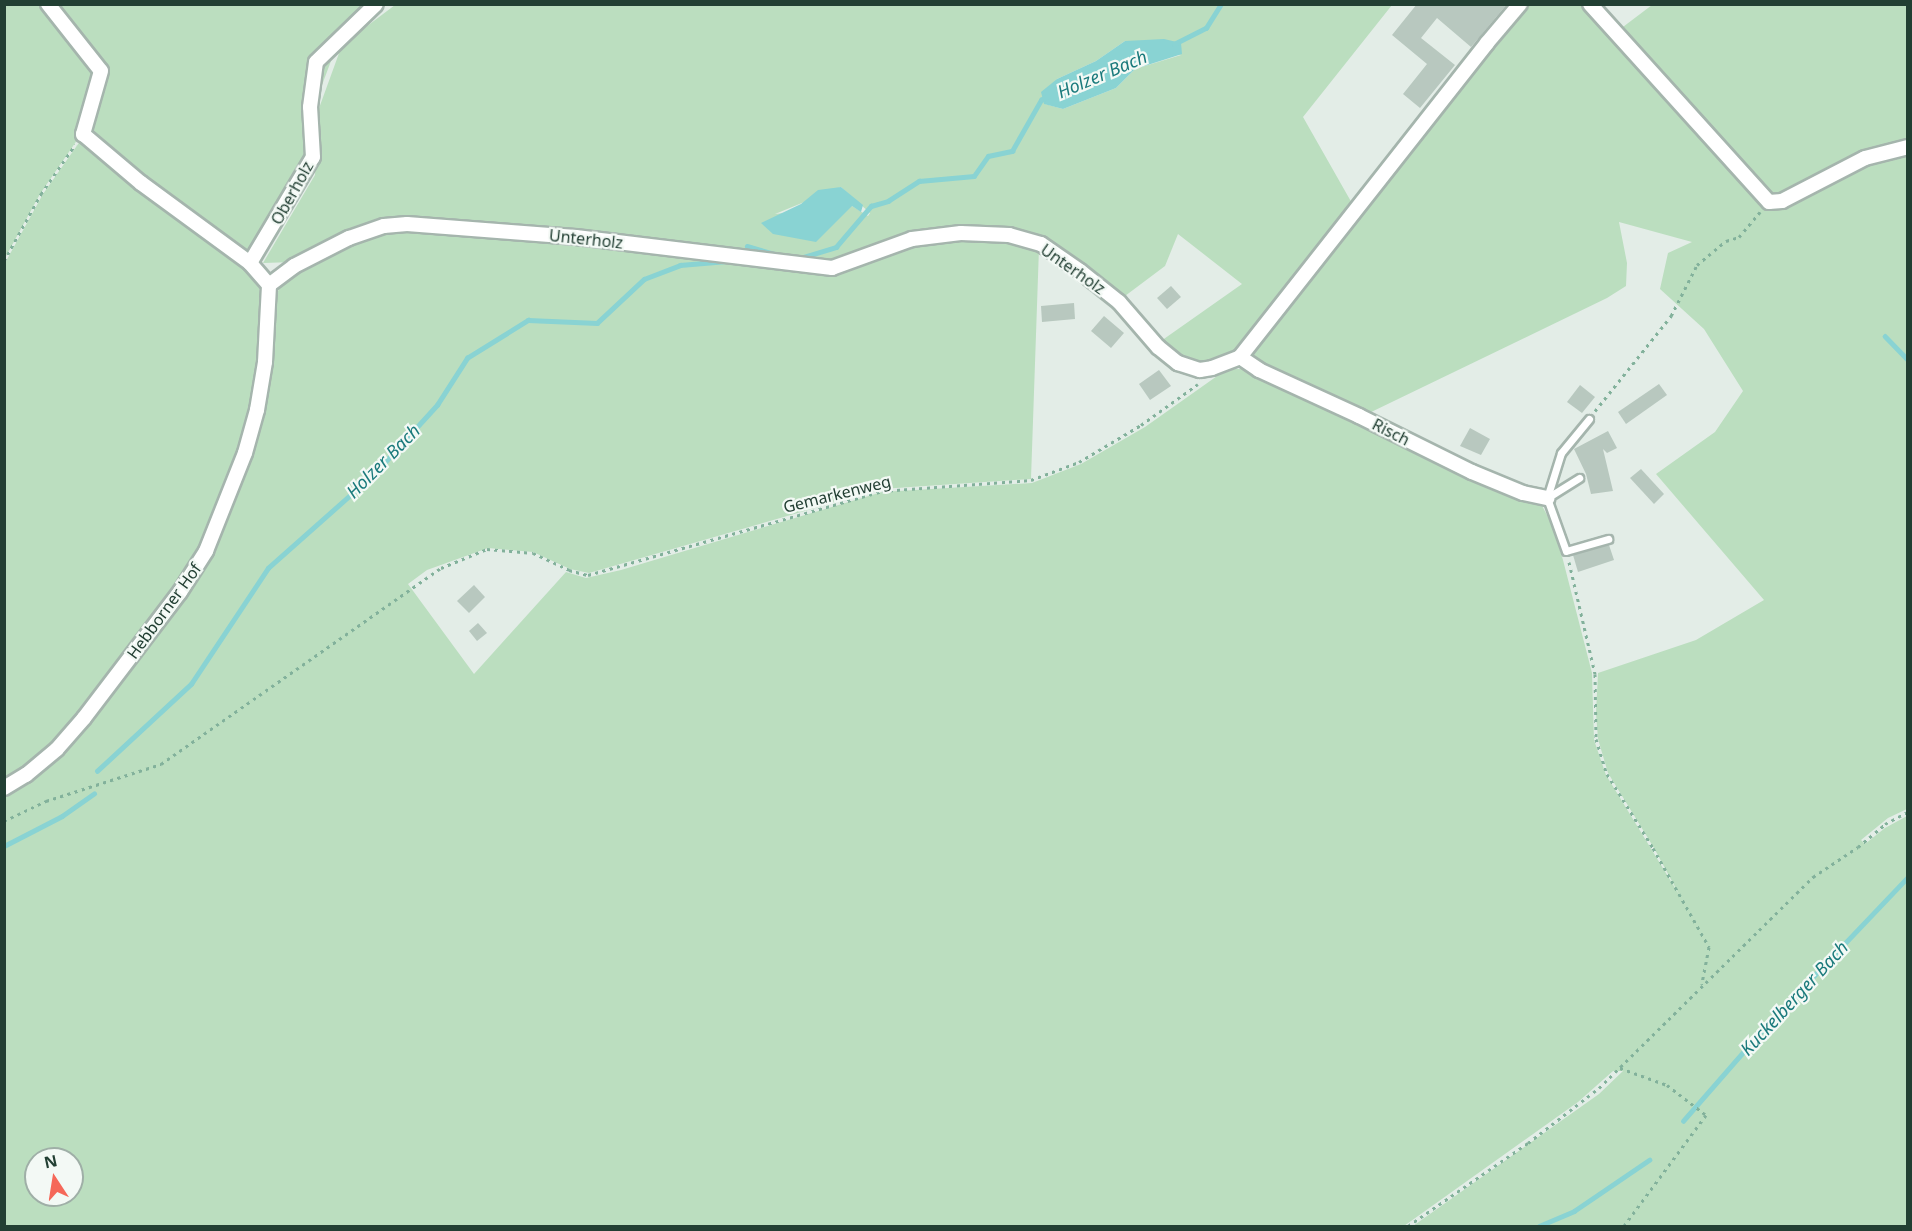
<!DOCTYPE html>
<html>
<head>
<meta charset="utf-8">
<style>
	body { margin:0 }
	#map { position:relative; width:1912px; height:1231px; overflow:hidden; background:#e3ede7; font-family:"Noto Sans",sans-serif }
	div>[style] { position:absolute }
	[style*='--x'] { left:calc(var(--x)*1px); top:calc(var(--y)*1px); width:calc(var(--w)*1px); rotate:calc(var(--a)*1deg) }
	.green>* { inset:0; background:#bbdebf }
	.water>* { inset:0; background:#89d3d3 }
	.stream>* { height:4.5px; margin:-2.25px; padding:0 2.25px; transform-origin:2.25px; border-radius:2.25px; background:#89d3d3 }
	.building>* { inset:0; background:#b8c8bf }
	.path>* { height:3px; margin-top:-1.5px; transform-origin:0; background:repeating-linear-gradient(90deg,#82b19b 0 3px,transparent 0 7.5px) }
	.roads { filter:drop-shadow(2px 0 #a5b5ad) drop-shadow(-2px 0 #a5b5ad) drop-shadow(0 2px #a5b5ad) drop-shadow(0 -2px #a5b5ad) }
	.lane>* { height:7px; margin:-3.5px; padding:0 3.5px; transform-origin:3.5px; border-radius:3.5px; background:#fff }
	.street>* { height:14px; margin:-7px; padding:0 7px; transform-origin:7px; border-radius:7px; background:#fff }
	span { translate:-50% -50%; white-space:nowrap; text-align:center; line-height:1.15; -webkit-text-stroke:4.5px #f3f9f5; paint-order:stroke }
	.street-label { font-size:16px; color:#223f33 }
	.water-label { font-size:18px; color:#1a7a7c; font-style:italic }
	.frame { position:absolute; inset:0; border:6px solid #223f33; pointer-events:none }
	.north { position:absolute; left:24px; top:1147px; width:60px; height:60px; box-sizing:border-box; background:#f3f9f5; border:2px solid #9fafa7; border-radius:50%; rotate:348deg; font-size:16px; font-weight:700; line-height:24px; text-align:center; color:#223f33 }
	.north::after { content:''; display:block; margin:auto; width:21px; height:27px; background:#f56859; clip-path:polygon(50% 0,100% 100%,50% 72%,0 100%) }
</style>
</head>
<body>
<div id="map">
	<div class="green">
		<div style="clip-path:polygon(5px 5px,46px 5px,99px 72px,82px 133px,40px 194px,5px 258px)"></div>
		<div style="clip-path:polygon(50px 5px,386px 5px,337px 45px,313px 109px,310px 173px,254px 247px,247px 251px,240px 251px,85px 133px,103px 71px)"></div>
		<div style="clip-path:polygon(evenodd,395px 5px,1392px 5px,1303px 117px,1353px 205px,1237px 351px,1228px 357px,1207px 362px,1186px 361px,1161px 341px,1242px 284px,1178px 234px,1165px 266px,1121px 299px,1063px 251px,960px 231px,832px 266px,801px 262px,815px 256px,800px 261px,416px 220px,294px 262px,263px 263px,315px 175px,318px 111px,342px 45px,395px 5px,1125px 41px,1181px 55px,1135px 69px,1116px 88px,1063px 109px,1045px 104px,1057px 79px,1096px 61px,1125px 41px,395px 5px,841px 187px,870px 213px,868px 216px,852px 206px,775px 214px,841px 187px)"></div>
		<div style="clip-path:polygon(evenodd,1523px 5px,1588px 5px,1766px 203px,1866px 160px,1907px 149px,1907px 809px,1888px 818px,1861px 840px,1865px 844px,1885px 828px,1907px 816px,1907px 1226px,1413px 1226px,1599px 1094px,1623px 1071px,1613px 1071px,1578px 1102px,1404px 1226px,5px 1226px,5px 263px,43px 194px,83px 137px,245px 267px,256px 280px,260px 291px,263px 337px,253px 408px,229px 482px,215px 512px,250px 454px,273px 303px,279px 289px,285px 280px,326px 253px,386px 230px,473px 232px,831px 271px,913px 241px,1010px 238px,1039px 248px,1031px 479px,881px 489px,589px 573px,570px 569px,533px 552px,488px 548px,427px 570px,408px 584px,474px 674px,566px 572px,586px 578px,621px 570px,882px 492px,1032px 483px,1081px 464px,1145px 427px,1227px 369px,1245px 369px,1541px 504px,1552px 524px,1563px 560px,1592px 673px,1594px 740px,1606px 775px,1680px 896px,1654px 848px,1608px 773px,1598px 739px,1596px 713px,1598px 673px,1696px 640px,1764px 600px,1656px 474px,1715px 432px,1743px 391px,1704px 329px,1660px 289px,1668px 253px,1692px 242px,1619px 222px,1627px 263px,1626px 286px,1607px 298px,1365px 415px,1253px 360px,1252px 356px,1252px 351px,1523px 5px,36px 1159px,72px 1159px,72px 1195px,36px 1195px,36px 1159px)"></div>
		<div style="clip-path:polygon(1652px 5px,1907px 5px,1907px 145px,1769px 200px,1615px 33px)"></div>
	</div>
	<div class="water">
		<div style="clip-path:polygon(1164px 39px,1181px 43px,1182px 54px,1135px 69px,1116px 88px,1063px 109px,1044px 104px,1041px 92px,1057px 79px,1096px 61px,1125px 41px)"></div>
		<div style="clip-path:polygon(841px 187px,863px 205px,861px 212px,852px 206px,816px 242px,773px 234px,761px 223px,801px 204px,818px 190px)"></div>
	</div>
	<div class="stream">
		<div style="--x:1174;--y:44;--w:36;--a:-27"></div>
		<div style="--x:1206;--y:28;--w:28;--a:-58"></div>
		<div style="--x:747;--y:246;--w:37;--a:16"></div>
		<div style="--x:797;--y:259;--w:41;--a:-17.1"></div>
		<div style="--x:836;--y:247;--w:54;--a:-49.5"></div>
		<div style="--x:871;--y:206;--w:18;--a:-16"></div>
		<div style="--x:888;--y:201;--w:37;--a:-33"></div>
		<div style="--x:919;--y:181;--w:55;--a:-5.2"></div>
		<div style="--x:974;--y:176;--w:24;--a:-55"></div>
		<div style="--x:988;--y:156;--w:25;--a:-12"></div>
		<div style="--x:1012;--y:151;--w:59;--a:-60.4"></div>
		<div style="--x:1041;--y:100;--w:7;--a:-27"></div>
		<div style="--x:1885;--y:336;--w:33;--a:46"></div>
		<div style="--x:97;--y:771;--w:128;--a:-42.8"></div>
		<div style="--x:191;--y:684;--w:139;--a:-56.4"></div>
		<div style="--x:268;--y:568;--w:144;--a:-41.6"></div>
		<div style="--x:376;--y:472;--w:91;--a:-47.7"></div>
		<div style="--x:437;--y:405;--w:56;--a:-57.4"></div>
		<div style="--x:467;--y:358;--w:72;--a:-31.9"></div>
		<div style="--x:528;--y:320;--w:69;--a:2.5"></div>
		<div style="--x:597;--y:323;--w:64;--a:-43.1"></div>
		<div style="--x:644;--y:279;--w:39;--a:-21"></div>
		<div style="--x:680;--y:265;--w:47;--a:-4.9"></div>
		<div style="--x:4;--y:846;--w:65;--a:-27.3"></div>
		<div style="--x:62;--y:816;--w:39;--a:-35"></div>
		<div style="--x:1683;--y:1121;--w:126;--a:-48.9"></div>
		<div style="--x:1766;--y:1026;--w:206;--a:-46.4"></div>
		<div style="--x:1539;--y:1226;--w:38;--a:-23"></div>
		<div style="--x:1574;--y:1211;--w:91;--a:-34.2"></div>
	</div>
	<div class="building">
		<div style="clip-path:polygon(1417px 4px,1507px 4px,1471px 47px,1437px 18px,1421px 38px,1455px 65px,1420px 108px,1403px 94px,1427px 64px,1392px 35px)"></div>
		<div style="clip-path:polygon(1171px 286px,1181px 297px,1167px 309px,1157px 298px)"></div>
		<div style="clip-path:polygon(1074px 303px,1075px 319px,1042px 322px,1041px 306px)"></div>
		<div style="clip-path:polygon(1104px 316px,1124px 333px,1111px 348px,1091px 331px)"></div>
		<div style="clip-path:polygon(1159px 370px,1171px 386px,1150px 400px,1139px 384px)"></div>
		<div style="clip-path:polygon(1659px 384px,1667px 395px,1626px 424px,1618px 412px)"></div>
		<div style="clip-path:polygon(1580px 385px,1595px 397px,1582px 413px,1567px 402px)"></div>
		<div style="clip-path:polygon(1470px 428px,1490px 439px,1481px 455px,1460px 446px)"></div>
		<div style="clip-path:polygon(1608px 431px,1617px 448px,1607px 453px,1603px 449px,1613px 491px,1591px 494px,1586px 474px,1574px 449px)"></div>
		<div style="clip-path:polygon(1641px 469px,1664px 494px,1654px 504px,1630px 478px)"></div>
		<div style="clip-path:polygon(1609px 545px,1614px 560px,1578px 572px,1573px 555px)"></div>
		<div style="clip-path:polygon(474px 585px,485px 597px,469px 613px,457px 601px)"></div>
		<div style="clip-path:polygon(478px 623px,487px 633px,477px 641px,469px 631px)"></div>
	</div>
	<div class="path">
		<div style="--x:4;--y:261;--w:77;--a:-61.1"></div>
		<div style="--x:41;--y:194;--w:60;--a:-55.2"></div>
		<div style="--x:1595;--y:411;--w:122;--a:-51.3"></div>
		<div style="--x:1671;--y:316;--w:57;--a:-63"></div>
		<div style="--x:1697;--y:265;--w:38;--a:-40"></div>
		<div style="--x:1726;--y:241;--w:14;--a:-17"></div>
		<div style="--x:1739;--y:237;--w:33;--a:-50"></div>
		<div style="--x:1569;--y:562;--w:115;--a:76.9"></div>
		<div style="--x:1595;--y:674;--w:65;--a:89.1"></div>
		<div style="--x:1596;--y:739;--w:37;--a:73"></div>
		<div style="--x:1607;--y:774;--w:87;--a:58.1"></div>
		<div style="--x:1653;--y:848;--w:114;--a:60.5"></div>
		<div style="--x:1709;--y:947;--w:38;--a:101"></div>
		<div style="--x:4;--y:821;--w:47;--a:-25.5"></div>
		<div style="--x:46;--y:801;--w:121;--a:-17.8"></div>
		<div style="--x:161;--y:764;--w:342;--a:-35"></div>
		<div style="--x:441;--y:568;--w:50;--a:-22.4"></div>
		<div style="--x:487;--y:549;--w:46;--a:5"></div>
		<div style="--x:533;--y:553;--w:40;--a:25"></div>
		<div style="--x:569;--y:570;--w:20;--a:15"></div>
		<div style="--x:588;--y:575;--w:306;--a:-15.9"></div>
		<div style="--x:882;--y:491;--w:149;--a:-4.2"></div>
		<div style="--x:1031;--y:480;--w:51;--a:-20.6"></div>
		<div style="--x:1079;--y:462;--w:72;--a:-30.8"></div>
		<div style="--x:1141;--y:425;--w:70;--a:-35.7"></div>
		<div style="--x:1620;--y:1068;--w:50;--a:19.9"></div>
		<div style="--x:1667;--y:1085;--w:49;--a:37.6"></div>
		<div style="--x:1706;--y:1115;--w:138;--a:126.5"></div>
		<div style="--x:1408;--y:1226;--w:146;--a:-34.7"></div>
		<div style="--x:1528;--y:1143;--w:90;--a:-37.8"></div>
		<div style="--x:1599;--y:1088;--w:301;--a:-44.6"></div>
		<div style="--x:1813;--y:877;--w:54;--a:-33.7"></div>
		<div style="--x:1858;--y:847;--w:35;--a:-40"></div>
		<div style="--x:1885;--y:824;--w:26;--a:-28"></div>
	</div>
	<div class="roads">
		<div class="lane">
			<div style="--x:1589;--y:419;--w:44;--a:129.5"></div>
			<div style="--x:1561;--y:453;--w:47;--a:107.3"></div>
			<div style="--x:1547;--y:498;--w:56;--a:70.3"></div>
			<div style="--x:1566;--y:551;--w:44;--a:-15.9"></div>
			<div style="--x:1547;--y:498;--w:38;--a:-32"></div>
		</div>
		<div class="street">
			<div style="--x:48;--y:4;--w:85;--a:51.7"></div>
			<div style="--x:101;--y:71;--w:66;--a:105.9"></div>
			<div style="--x:83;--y:134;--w:76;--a:40.2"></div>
			<div style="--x:141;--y:183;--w:135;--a:36.3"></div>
			<div style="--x:1590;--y:4;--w:267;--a:47.9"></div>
			<div style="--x:1769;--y:202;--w:13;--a:-4"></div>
			<div style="--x:1782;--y:201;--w:93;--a:-27.4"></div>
			<div style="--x:1865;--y:158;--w:44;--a:-14.3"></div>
			<div style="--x:269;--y:285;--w:31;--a:-37"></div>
			<div style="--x:294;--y:266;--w:62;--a:-27"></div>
			<div style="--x:349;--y:238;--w:37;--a:-19"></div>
			<div style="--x:384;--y:226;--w:23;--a:-5"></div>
			<div style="--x:407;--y:224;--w:169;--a:4.4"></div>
			<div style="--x:576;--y:237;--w:258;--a:6.9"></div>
			<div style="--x:832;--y:268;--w:85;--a:-19.9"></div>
			<div style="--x:912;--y:239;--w:49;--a:-7"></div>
			<div style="--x:961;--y:233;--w:48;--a:2.4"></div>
			<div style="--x:1009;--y:235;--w:33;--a:16"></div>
			<div style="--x:1041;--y:244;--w:47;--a:34.7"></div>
			<div style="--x:1080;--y:271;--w:50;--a:38.5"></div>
			<div style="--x:1119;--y:302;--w:60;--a:49.1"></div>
			<div style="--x:1158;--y:347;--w:26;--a:39"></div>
			<div style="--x:1178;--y:363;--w:23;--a:18"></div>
			<div style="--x:1200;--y:370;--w:12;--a:-9"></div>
			<div style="--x:1212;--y:368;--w:30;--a:-21"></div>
			<div style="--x:1240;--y:357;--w:400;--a:-51.8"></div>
			<div style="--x:1487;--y:43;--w:51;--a:-49.8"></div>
			<div style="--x:269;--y:285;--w:29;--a:-131"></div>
			<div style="--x:250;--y:263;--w:123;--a:-59.3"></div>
			<div style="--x:313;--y:157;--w:50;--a:-93.4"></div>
			<div style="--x:310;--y:107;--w:45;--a:-82.4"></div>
			<div style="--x:316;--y:62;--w:83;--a:-44"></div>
			<div style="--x:1240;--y:357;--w:23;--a:34"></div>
			<div style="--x:1259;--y:370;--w:110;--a:24.7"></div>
			<div style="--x:1359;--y:416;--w:126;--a:26.4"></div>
			<div style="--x:1472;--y:472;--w:55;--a:22.4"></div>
			<div style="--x:1523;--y:493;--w:25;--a:12"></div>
			<div style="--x:4;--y:788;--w:26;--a:-31"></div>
			<div style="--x:26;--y:775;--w:40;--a:-40"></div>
			<div style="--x:57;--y:749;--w:41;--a:-48.9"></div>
			<div style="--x:84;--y:718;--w:158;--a:-52.7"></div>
			<div style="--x:180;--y:592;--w:49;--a:-57.6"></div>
			<div style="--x:206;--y:551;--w:105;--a:-68.3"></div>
			<div style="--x:245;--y:453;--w:45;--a:-74.4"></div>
			<div style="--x:257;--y:410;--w:49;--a:-80.5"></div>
			<div style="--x:265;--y:362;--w:77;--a:-87"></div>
		</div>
	</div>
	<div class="street-label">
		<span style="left:292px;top:193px;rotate:-61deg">Oberholz</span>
		<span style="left:586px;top:239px;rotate:6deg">Unterholz</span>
		<span style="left:1073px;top:269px;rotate:35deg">Unterholz</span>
		<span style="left:1391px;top:432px;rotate:27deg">Risch</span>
		<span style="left:837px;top:494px;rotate:-14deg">Gemarkenweg</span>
		<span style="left:164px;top:611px;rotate:-54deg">Hebborner Hof</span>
	</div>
	<div class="water-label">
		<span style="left:1102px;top:74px;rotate:-23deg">Holzer Bach</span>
		<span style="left:383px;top:461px;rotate:-45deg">Holzer Bach</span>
		<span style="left:1794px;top:998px;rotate:-47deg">Kuckelberger Bach</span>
	</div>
	<div class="frame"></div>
	<div class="north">N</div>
</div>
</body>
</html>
